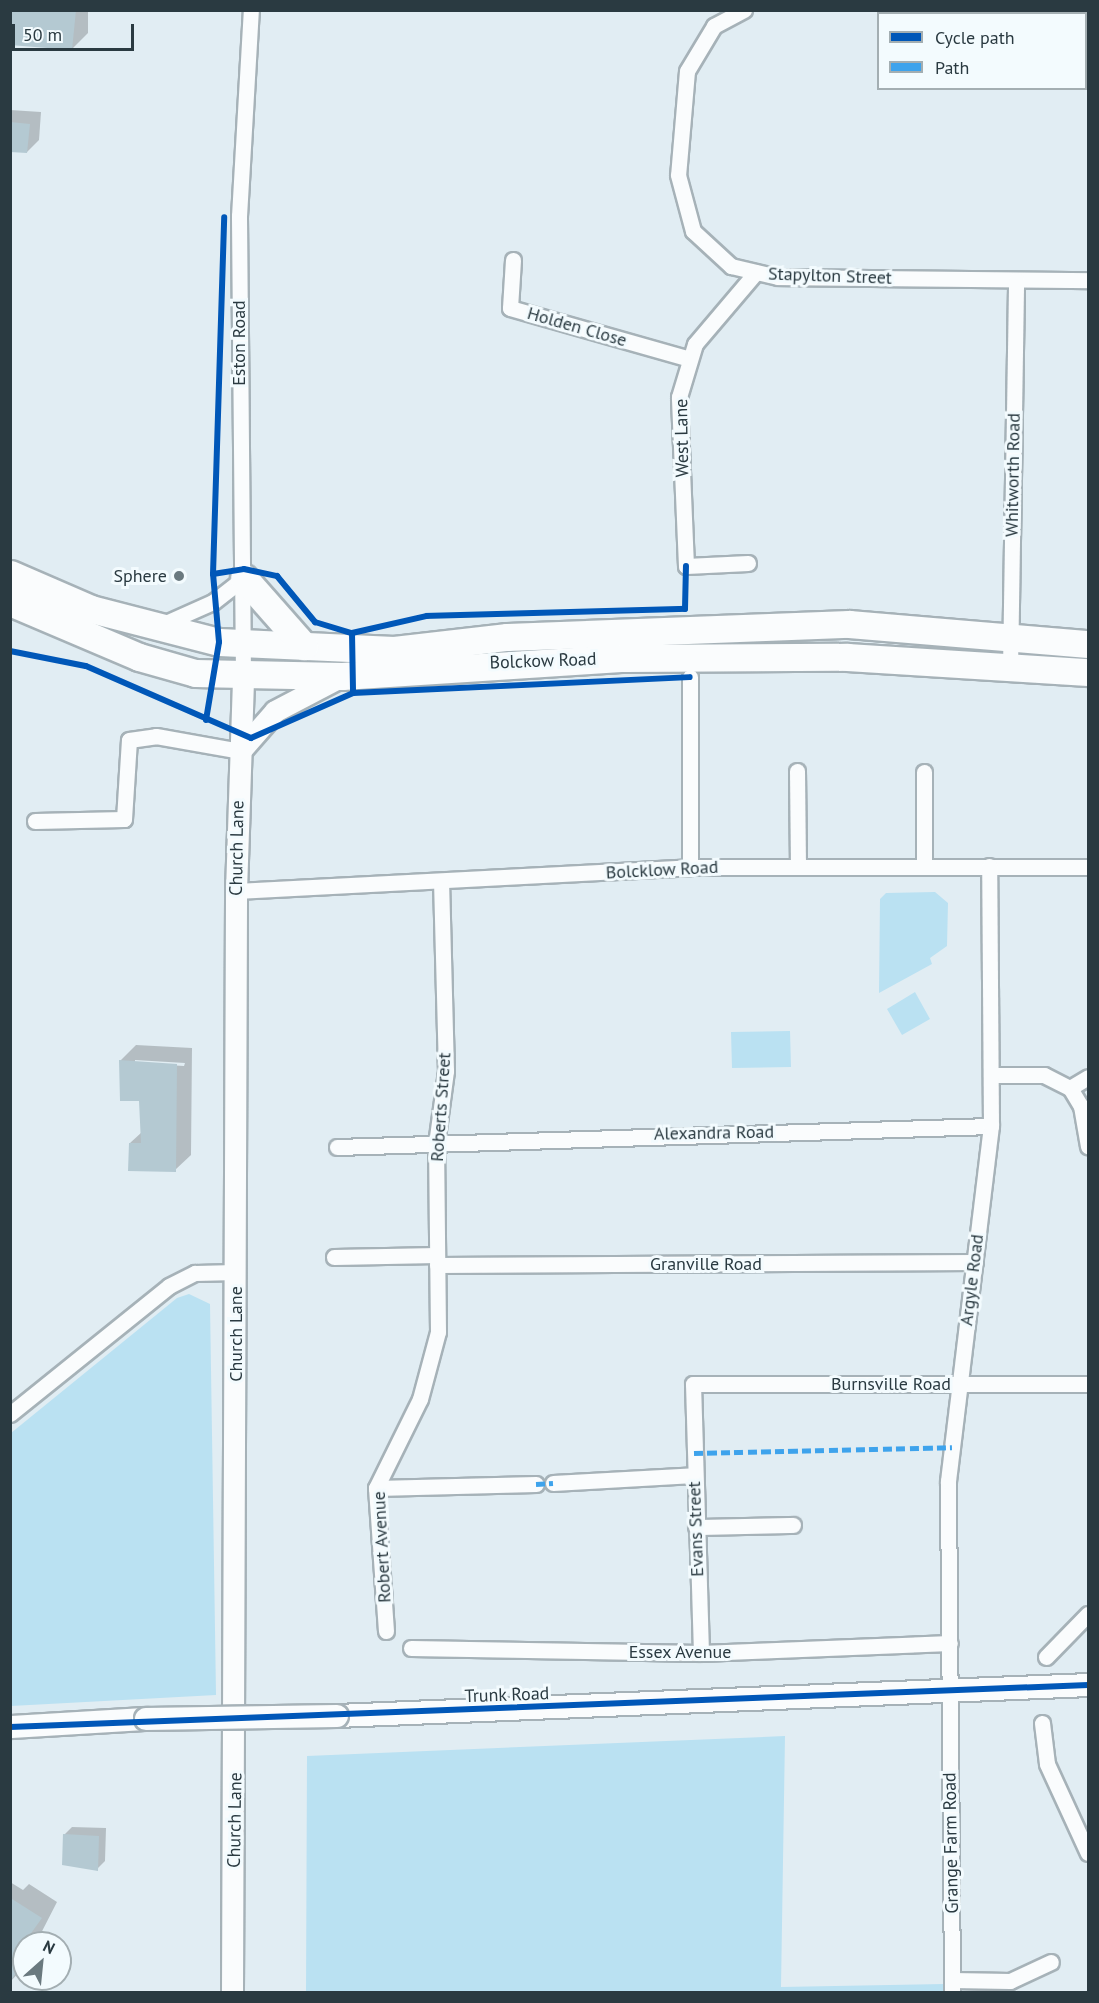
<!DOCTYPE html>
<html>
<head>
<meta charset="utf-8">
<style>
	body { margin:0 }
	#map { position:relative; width:1099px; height:2003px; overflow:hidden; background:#e1edf3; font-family:"PT Sans",sans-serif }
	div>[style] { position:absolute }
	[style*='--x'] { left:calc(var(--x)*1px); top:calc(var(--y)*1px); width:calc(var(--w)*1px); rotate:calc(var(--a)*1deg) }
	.green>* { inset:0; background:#bae1f2 }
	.shadow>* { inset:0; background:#0003 }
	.building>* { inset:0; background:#b4c9d2 }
	.roads { filter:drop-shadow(2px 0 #a6b2b8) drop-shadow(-2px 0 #a6b2b8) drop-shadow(0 2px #a6b2b8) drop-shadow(0 -2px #a6b2b8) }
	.street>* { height:15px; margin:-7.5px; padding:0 7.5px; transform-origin:7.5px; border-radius:7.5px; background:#fafcfd }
	.secondary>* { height:21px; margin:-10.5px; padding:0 10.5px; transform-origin:10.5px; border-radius:10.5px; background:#fafcfd }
	.primary>* { height:22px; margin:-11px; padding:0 11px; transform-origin:11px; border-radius:11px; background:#fafcfd }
	.highway>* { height:27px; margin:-13.5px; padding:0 13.5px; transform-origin:13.5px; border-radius:13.5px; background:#fafcfd }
	.rail>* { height:7px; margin-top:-3.5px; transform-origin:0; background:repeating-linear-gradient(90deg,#f3fbfe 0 14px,#bcbfc1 0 28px); box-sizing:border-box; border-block:2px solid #bcbfc1 }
	.bridges { filter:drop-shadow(2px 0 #a6b2b8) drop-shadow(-2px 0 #a6b2b8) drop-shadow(0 2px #a6b2b8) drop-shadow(0 -2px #a6b2b8) }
	.primary-bridge>* { height:22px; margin:-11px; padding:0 11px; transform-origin:11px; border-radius:11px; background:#fafcfd }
	.quiet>* { height:4.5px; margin-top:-2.25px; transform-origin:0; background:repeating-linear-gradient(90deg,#3ea3ec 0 9px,transparent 0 13.5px) }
	.cycleway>* { height:6px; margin:-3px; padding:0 3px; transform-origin:3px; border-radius:3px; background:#0057b8 }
	.dots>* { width:16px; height:16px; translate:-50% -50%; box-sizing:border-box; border:3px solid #f3fbfe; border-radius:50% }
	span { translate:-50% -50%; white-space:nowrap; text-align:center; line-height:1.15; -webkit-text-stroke:6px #f3fbfe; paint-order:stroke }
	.street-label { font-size:18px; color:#2a3a41 }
	.poi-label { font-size:18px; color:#2a3a41 }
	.right { translate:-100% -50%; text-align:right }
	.frame { position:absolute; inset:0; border:12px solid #2a3a41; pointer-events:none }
	.legend { position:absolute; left:877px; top:12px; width:210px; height:78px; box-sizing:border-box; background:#f3fbfe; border:2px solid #a3aeb2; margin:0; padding:8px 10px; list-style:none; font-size:18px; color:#2a3a41 }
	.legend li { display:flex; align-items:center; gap:12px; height:30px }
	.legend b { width:30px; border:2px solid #a3aeb2 }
	.north { position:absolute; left:12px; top:1931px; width:60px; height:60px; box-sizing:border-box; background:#f3fbfe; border:2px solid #a3aeb2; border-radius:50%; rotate:27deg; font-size:16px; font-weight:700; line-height:24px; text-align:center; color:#2a3a41 }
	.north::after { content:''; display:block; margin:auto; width:21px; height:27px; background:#6a797f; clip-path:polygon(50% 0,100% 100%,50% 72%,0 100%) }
	.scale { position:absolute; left:12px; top:24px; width:122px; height:27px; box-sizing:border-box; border:3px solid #2a3a41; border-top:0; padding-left:8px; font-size:18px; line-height:21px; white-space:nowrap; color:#2a3a41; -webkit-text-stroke:4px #f3fbfe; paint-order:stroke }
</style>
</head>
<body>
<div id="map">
	<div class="green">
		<div style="clip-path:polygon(935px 892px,948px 903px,947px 946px,930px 958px,932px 964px,879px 993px,880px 899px,886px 893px)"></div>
		<div style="clip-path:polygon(915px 992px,930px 1019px,902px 1035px,887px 1009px)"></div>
		<div style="clip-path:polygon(790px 1031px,791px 1067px,732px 1068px,731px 1032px)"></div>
		<div style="clip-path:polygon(189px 1294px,210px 1304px,216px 1695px,11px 1706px,11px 1433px,177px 1298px)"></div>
		<div style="clip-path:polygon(785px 1736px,781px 1987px,944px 1984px,944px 1992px,306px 1992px,307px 1756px)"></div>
	</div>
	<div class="shadow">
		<div style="clip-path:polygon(10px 10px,88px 10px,88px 33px,72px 49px)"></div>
		<div style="clip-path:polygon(10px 110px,41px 112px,39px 140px,27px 152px,10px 151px)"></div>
		<div style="clip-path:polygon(evenodd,136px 1045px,192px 1048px,191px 1155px,175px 1170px,130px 1143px,142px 1132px,140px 1099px,120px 1061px,136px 1045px,135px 1060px,185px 1063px,184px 1066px,135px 1063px,135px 1060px)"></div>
		<div style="clip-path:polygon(72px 1827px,106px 1828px,105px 1861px,97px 1869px,64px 1835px)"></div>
		<div style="clip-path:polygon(10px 1882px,23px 1890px,29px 1884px,57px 1902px,36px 1943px,24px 1943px,24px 1967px,10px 1982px)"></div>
	</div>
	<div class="building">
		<div style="clip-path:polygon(10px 10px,76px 10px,72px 50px,10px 45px)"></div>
		<div style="clip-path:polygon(10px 122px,30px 124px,27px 153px,10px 152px)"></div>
		<div style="clip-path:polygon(119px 1060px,177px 1064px,176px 1172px,128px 1171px,129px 1143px,141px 1143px,139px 1101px,120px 1101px)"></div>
		<div style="clip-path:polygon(63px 1834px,99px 1836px,98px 1871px,62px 1865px)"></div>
		<div style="clip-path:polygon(12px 1899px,42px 1918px,24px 1943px,18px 1958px,24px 1961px,10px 1982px)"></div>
	</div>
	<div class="roads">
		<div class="street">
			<div style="--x:744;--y:10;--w:34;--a:152"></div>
			<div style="--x:714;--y:26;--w:52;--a:121"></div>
			<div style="--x:687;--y:71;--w:104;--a:94.9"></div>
			<div style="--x:678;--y:175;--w:58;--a:75"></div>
			<div style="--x:693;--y:231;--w:52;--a:42.6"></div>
			<div style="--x:731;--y:266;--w:48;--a:13.2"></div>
			<div style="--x:778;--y:277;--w:310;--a:0.6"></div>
			<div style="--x:513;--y:260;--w:48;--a:93.6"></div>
			<div style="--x:510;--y:308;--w:187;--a:15.8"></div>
			<div style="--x:748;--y:563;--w:62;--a:177.2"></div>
			<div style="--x:686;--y:566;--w:169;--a:-92.4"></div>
			<div style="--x:679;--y:397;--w:55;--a:-73.2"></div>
			<div style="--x:695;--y:344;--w:94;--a:-49.7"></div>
			<div style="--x:161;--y:625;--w:57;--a:-23.9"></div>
			<div style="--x:213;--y:602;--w:39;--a:-38"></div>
			<div style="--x:1010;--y:669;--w:389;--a:-89.1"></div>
			<div style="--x:243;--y:676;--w:460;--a:-90.5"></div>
			<div style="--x:239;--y:216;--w:206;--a:-86.7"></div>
			<div style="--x:690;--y:677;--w:190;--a:90"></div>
			<div style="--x:797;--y:771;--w:96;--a:89.4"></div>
			<div style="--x:924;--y:772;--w:95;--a:90"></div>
			<div style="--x:35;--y:821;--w:89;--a:-1.3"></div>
			<div style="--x:124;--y:819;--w:79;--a:-86.4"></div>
			<div style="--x:129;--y:740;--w:27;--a:-8"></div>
			<div style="--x:156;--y:736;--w:85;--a:10.1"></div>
			<div style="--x:236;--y:891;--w:455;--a:-3"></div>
			<div style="--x:690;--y:867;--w:398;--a:0"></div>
			<div style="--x:993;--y:1075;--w:51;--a:0"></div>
			<div style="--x:1044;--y:1075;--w:29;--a:27"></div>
			<div style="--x:1070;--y:1088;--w:21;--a:-31"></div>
			<div style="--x:1070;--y:1088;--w:21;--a:59"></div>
			<div style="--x:1081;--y:1106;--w:41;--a:80.1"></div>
			<div style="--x:337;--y:1147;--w:654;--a:-1.84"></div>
			<div style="--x:334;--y:1257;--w:103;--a:-1.1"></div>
			<div style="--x:437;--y:1265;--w:538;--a:-0.32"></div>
			<div style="--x:10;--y:1414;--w:204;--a:-38.8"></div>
			<div style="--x:169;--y:1286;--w:29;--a:-27"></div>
			<div style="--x:195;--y:1273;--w:41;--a:-1.4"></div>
			<div style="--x:553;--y:1483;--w:141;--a:-3.2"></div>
			<div style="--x:376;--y:1488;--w:160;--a:-1.4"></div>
			<div style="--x:696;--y:1527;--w:97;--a:-1.2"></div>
			<div style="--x:386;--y:1631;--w:143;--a:-94"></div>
			<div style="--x:376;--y:1488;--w:99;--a:-63.7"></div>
			<div style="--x:420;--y:1399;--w:69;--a:-75"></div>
			<div style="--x:438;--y:1332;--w:188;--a:-90.6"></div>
			<div style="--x:436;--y:1144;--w:74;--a:-82.2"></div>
			<div style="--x:446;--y:1071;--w:189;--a:-91.5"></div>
			<div style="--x:411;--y:1648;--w:290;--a:1"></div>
			<div style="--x:701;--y:1653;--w:249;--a:-2.3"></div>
			<div style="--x:701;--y:1653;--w:269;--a:-91.7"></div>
			<div style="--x:693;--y:1384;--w:395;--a:0"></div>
			<div style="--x:1046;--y:1657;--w:60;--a:-45.7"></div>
			<div style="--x:1042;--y:1723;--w:41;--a:83"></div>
			<div style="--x:1047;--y:1764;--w:98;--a:65.3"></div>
			<div style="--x:952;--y:1980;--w:58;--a:1"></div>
			<div style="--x:1010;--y:1981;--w:45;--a:-24.9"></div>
			<div style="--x:952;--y:1992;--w:511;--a:-90.45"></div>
			<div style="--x:948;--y:1481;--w:358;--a:-83.1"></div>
			<div style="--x:991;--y:1126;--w:260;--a:-90.4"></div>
		</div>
		<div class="secondary">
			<div style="--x:240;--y:751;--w:53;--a:-48.8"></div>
			<div style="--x:275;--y:711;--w:76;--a:-27.6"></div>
			<div style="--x:232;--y:1992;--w:1101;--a:-89.79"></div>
			<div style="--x:236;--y:891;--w:215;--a:-88.1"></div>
		</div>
		<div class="primary">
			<div style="--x:337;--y:1716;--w:752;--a:-2.36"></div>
			<div style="--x:10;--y:1727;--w:136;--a:-3.4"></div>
		</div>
		<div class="highway">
			<div style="--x:10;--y:574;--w:88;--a:23.4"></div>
			<div style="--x:91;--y:609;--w:132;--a:14.5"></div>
			<div style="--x:219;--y:642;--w:175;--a:2.6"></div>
			<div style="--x:394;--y:650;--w:114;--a:-6.6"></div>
			<div style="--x:507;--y:637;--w:342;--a:-2.2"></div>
			<div style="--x:849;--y:624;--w:240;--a:4.8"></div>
			<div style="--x:244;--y:578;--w:91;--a:48.6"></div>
			<div style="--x:10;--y:602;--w:140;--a:23.1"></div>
			<div style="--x:139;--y:657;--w:58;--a:15.9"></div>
			<div style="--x:195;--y:673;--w:147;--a:1.2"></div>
			<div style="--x:342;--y:676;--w:283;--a:-3.7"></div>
			<div style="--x:624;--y:658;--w:223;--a:-0.3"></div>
			<div style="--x:847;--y:657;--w:241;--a:3.6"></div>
		</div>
	</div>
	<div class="rail">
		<div style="--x:1086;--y:41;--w:2;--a:0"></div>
	</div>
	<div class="bridges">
		<div class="primary-bridge">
			<div style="--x:146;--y:1719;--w:191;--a:-0.9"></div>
		</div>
	</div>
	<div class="quiet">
		<div style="--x:694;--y:1453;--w:258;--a:-1.3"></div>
		<div style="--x:536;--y:1484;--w:17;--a:-3"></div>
	</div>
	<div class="cycleway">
		<div style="--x:213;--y:574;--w:31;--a:-9"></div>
		<div style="--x:244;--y:569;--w:34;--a:12"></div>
		<div style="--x:277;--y:576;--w:60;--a:50.4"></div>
		<div style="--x:315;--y:622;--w:39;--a:17"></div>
		<div style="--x:352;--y:633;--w:60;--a:89"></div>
		<div style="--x:352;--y:633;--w:77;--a:-12.8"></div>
		<div style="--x:427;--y:616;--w:258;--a:-1.6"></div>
		<div style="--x:685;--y:609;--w:43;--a:-88.7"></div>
		<div style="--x:10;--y:651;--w:77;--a:11.2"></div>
		<div style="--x:86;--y:666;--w:180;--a:23.6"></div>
		<div style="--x:251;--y:738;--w:111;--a:-23.8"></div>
		<div style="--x:353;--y:693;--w:337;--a:-2.7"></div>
		<div style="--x:206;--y:720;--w:79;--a:-80.5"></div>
		<div style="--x:219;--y:642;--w:68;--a:-95"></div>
		<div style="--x:213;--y:574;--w:357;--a:-88.2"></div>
		<div style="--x:10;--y:1727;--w:1079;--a:-2.23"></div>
	</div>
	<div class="dots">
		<div style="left:179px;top:576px;background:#6a797f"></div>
	</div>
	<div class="street-label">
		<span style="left:830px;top:276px;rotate:2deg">Stapylton Street</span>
		<span style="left:577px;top:327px;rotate:16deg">Holden Close</span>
		<span style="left:239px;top:343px;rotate:-90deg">Eston Road</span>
		<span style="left:682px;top:438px;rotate:-91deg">West Lane</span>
		<span style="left:1013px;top:475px;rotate:-89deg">Whitworth Road</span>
		<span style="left:543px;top:661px;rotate:-2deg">Bolckow Road</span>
		<span style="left:237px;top:848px;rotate:-89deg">Church Lane</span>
		<span style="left:662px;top:870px;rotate:-3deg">Bolcklow Road</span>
		<span style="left:441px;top:1107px;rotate:-86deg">Roberts Street</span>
		<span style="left:714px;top:1133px;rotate:-1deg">Alexandra Road</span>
		<span style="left:706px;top:1264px">Granville Road</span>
		<span style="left:972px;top:1280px;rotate:-83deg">Argyle Road</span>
		<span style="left:236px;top:1334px;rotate:-90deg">Church Lane</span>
		<span style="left:891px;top:1384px">Burnsville Road</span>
		<span style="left:696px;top:1529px;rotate:-92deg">Evans Street</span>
		<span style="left:382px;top:1547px;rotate:-93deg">Robert Avenue</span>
		<span style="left:680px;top:1652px">Essex Avenue</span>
		<span style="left:507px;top:1695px;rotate:-2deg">Trunk Road</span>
		<span style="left:235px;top:1820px;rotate:-89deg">Church Lane</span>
		<span style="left:951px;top:1843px;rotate:-91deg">Grange Farm Road</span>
	</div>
	<div class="poi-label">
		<span class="right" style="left:167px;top:576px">Sphere</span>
	</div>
	<div class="frame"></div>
	<ul class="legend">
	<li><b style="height:8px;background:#0057b8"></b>Cycle path</li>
	<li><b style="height:8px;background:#3ea3ec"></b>Path</li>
	</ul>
	<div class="north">N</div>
	<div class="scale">50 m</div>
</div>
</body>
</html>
